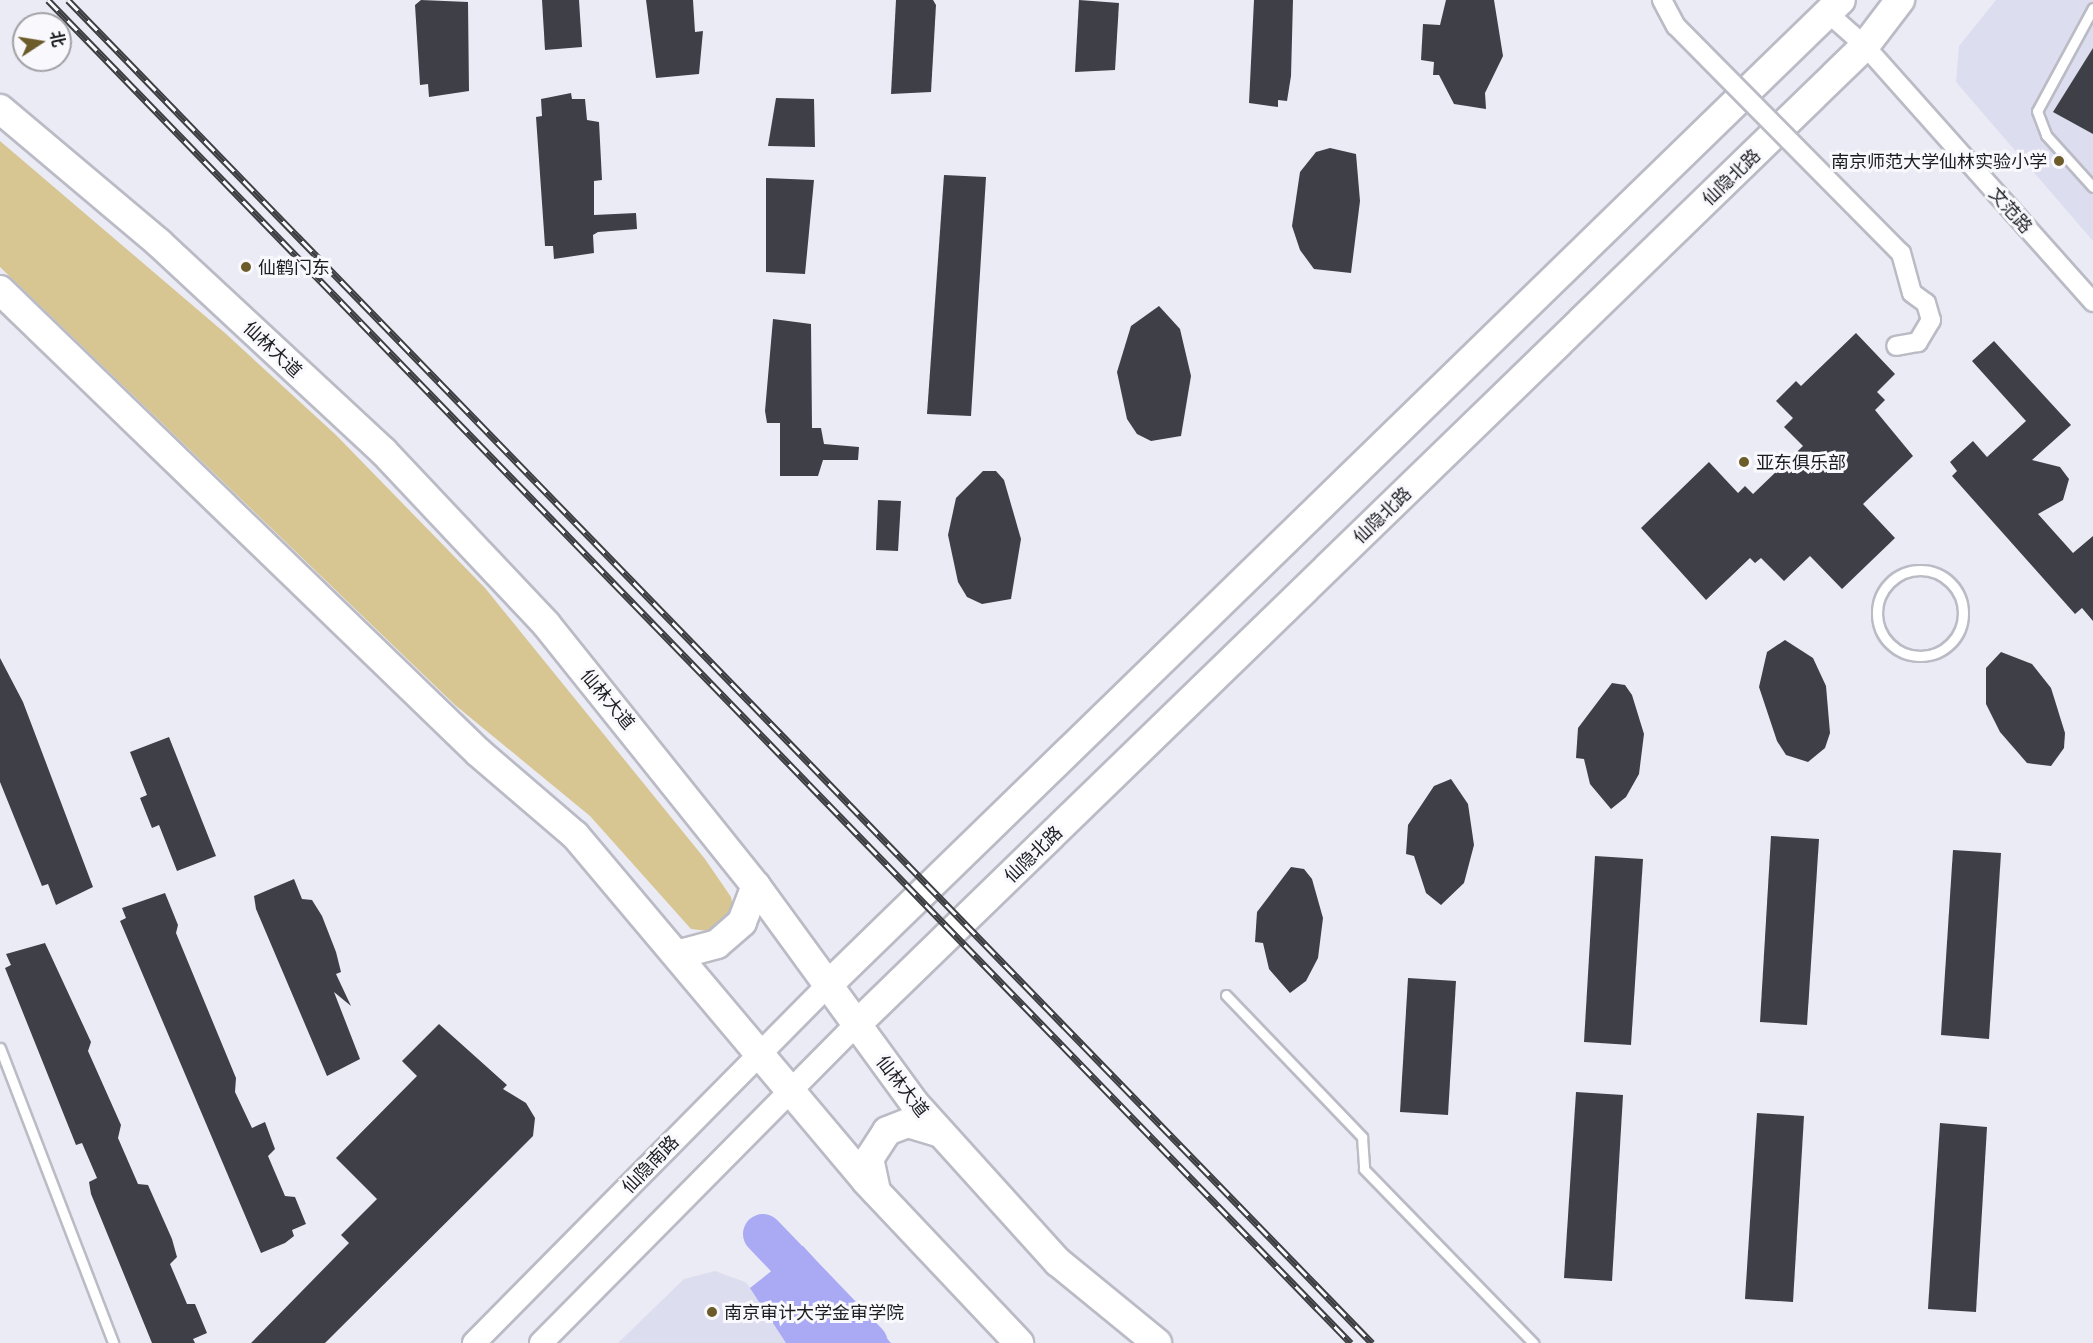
<!DOCTYPE html>
<html>
<head>
<meta charset="utf-8">
<style>
	body { margin:0 }
	#map { position:relative; width:2093px; height:1343px; overflow:hidden; background:#ebebf6; font-family:Manrope,"Noto Sans SC",sans-serif }
	div>[style] { position:absolute }
	[style*='--x'] { left:calc(var(--x)*1px); top:calc(var(--y)*1px); width:calc(var(--w)*1px); rotate:calc(var(--a)*1deg) }
	.built>* { inset:0; background:#dcddee }
	.green>* { inset:0; background:#d7c692 }
	.water>* { inset:0; background:#aaa9f3 }
	.river>* { height:40px; margin:-20px; padding:0 20px; transform-origin:20px; border-radius:20px; background:#aaa9f3 }
	.building>* { inset:0; background:#3e3f47 }
	.roads { filter:drop-shadow(2px 0 #babbc5) drop-shadow(-2px 0 #babbc5) drop-shadow(0 2px #babbc5) drop-shadow(0 -2px #babbc5) }
	.service>* { height:9px; margin:-4.5px; padding:0 4.5px; transform-origin:4.5px; border-radius:4.5px; background:#fff }
	.service>.ring { margin:-4.5px; padding:0; box-sizing:content-box; background:none; border:9px solid #fff; border-radius:50% }
	.minor>* { height:18px; margin:-9px; padding:0 9px; transform-origin:9px; border-radius:9px; background:#fff }
	.tertiary>* { height:22px; margin:-11px; padding:0 11px; transform-origin:11px; border-radius:11px; background:#fff }
	.primary>* { height:28px; margin:-14px; padding:0 14px; transform-origin:14px; border-radius:14px; background:#fff }
	.rail>* { height:7px; margin-top:-3.5px; transform-origin:0; background:repeating-linear-gradient(90deg,#f9f9fd 0 14px,#3d3e42 0 28px); box-sizing:border-box; border-block:2px solid #3d3e42 }
	.bridges { filter:drop-shadow(2px 0 #babbc5) drop-shadow(-2px 0 #babbc5) drop-shadow(0 2px #babbc5) drop-shadow(0 -2px #babbc5) }
	.minor-bridge>* { height:18px; margin:-9px; padding:0 9px; transform-origin:9px; border-radius:9px; background:#fff }
	.dots>* { width:16px; height:16px; translate:-50% -50%; box-sizing:border-box; border:3px solid #f9f9fd; border-radius:50% }
	span { translate:-50% -50%; white-space:nowrap; text-align:center; line-height:1.15; -webkit-text-stroke:6px #f9f9fd; paint-order:stroke }
	.poi-label { font-size:18px; color:#1c1d20 }
	.right { translate:-100% -50%; text-align:right }
	.left { translate:0 -50%; text-align:left }
	.street-label { font-size:18px; color:#1c1d20 }
	.north { position:absolute; left:12px; top:12px; width:60px; height:60px; box-sizing:border-box; background:#f9f9fd; border:2px solid #a1a1a5; border-radius:50%; rotate:78deg; font-size:16px; font-weight:700; line-height:24px; text-align:center; color:#1c1d20 }
	.north::after { content:''; display:block; margin:auto; width:21px; height:27px; background:#6c5c2a; clip-path:polygon(50% 0,100% 100%,50% 72%,0 100%) }
</style>
</head>
<body>
<div id="map">
	<div class="built">
		<div style="clip-path:polygon(1996px 0,2093px 0,2093px 241px,1956px 82px,1959px 46px)"></div>
		<div style="clip-path:polygon(715px 1271px,745px 1282px,805px 1343px,618px 1343px,684px 1279px)"></div>
	</div>
	<div class="green">
		<div style="clip-path:polygon(0 141px,225px 333px,336px 435px,485px 588px,705px 859px,731px 897px,734px 911px,716px 932px,691px 929px,590px 816px,455px 705px,0 267px)"></div>
	</div>
	<div class="water">
		<div style="clip-path:polygon(803px 1246px,860px 1309px,891px 1343px,786px 1343px,750px 1288px)"></div>
	</div>
	<div class="river">
		<div style="--x:763;--y:1234;--w:151;--a:46.1"></div>
	</div>
	<div class="building">
		<div style="clip-path:polygon(421px 0,468px 2px,469px 91px,429px 97px,428px 84px,420px 85px,415px 5px)"></div>
		<div style="clip-path:polygon(542px 0,579px 0,582px 47px,545px 50px)"></div>
		<div style="clip-path:polygon(646px 0,693px 0,695px 32px,703px 31px,699px 74px,656px 78px)"></div>
		<div style="clip-path:polygon(896px 0,933px 0,936px 5px,931px 92px,891px 94px)"></div>
		<div style="clip-path:polygon(1079px 0,1119px 3px,1115px 70px,1075px 72px)"></div>
		<div style="clip-path:polygon(1254px 0,1293px 0,1291px 76px,1287px 101px,1278px 100px,1278px 107px,1249px 103px)"></div>
		<div style="clip-path:polygon(1446px 0,1494px 0,1503px 56px,1485px 93px,1486px 109px,1454px 104px,1439px 75px,1433px 75px,1434px 62px,1421px 60px,1423px 24px,1440px 25px)"></div>
		<div style="clip-path:polygon(2093px 48px,2093px 134px,2053px 112px)"></div>
		<div style="clip-path:polygon(571px 93px,572px 99px,585px 99px,587px 120px,599px 122px,602px 180px,594px 181px,594px 215px,636px 213px,637px 229px,598px 232px,593px 235px,594px 253px,554px 259px,553px 246px,545px 246px,536px 117px,542px 116px,541px 99px)"></div>
		<div style="clip-path:polygon(776px 98px,814px 99px,815px 147px,768px 146px)"></div>
		<div style="clip-path:polygon(1330px 148px,1356px 154px,1360px 201px,1351px 273px,1314px 269px,1300px 250px,1292px 226px,1300px 172px,1316px 152px)"></div>
		<div style="clip-path:polygon(944px 175px,986px 177px,971px 416px,927px 414px)"></div>
		<div style="clip-path:polygon(766px 178px,814px 180px,805px 274px,766px 272px)"></div>
		<div style="clip-path:polygon(1159px 306px,1180px 329px,1191px 376px,1181px 436px,1151px 441px,1137px 434px,1127px 419px,1117px 372px,1131px 326px)"></div>
		<div style="clip-path:polygon(773px 319px,811px 324px,812px 428px,821px 428px,824px 444px,859px 447px,858px 460px,823px 460px,818px 476px,780px 476px,780px 423px,767px 423px,765px 411px)"></div>
		<div style="clip-path:polygon(1856px 333px,1895px 374px,1877px 392px,1885px 400px,1875px 410px,1913px 456px,1863px 504px,1895px 538px,1842px 589px,1810px 556px,1784px 581px,1761px 558px,1755px 563px,1750px 558px,1706px 600px,1641px 528px,1709px 462px,1738px 493px,1745px 486px,1753px 494px,1803px 446px,1784px 427px,1793px 418px,1776px 401px,1796px 381px,1801px 386px)"></div>
		<div style="clip-path:polygon(1994px 341px,2071px 425px,2032px 460px,2060px 467px,2069px 479px,2063px 500px,2038px 514px,2073px 553px,2093px 536px,2093px 621px,2082px 608px,2075px 614px,1952px 476px,1957px 471px,1950px 462px,1973px 441px,1987px 457px,2026px 421px,1972px 361px)"></div>
		<div style="clip-path:polygon(983px 471px,996px 471px,1004px 480px,1021px 539px,1011px 599px,982px 604px,967px 597px,958px 582px,948px 535px,956px 498px)"></div>
		<div style="clip-path:polygon(878px 500px,901px 501px,898px 551px,876px 550px)"></div>
		<div style="clip-path:polygon(1785px 640px,1813px 658px,1826px 686px,1830px 733px,1825px 748px,1808px 762px,1786px 755px,1777px 741px,1759px 687px,1767px 652px)"></div>
		<div style="clip-path:polygon(2001px 652px,2032px 664px,2051px 688px,2065px 733px,2064px 748px,2051px 766px,2027px 763px,2000px 732px,1986px 704px,1986px 668px)"></div>
		<div style="clip-path:polygon(0 658px,23px 702px,93px 887px,56px 905px,48px 884px,42px 886px,0 782px)"></div>
		<div style="clip-path:polygon(1612px 683px,1625px 685px,1632px 695px,1644px 734px,1639px 774px,1626px 797px,1611px 809px,1590px 784px,1584px 759px,1576px 758px,1578px 728px)"></div>
		<div style="clip-path:polygon(169px 737px,216px 856px,177px 871px,159px 825px,152px 828px,140px 798px,147px 795px,130px 752px)"></div>
		<div style="clip-path:polygon(1451px 779px,1468px 804px,1474px 845px,1464px 883px,1441px 905px,1426px 893px,1414px 856px,1406px 854px,1408px 825px,1434px 786px)"></div>
		<div style="clip-path:polygon(1771px 836px,1819px 839px,1807px 1025px,1760px 1022px)"></div>
		<div style="clip-path:polygon(1953px 850px,2001px 853px,1989px 1039px,1941px 1035px)"></div>
		<div style="clip-path:polygon(1595px 856px,1643px 859px,1631px 1045px,1584px 1042px)"></div>
		<div style="clip-path:polygon(1291px 867px,1304px 869px,1312px 879px,1323px 918px,1318px 958px,1306px 981px,1290px 993px,1269px 969px,1263px 943px,1255px 942px,1257px 912px)"></div>
		<div style="clip-path:polygon(294px 879px,302px 899px,312px 900px,322px 916px,336px 952px,341px 972px,336px 974px,351px 1006px,334px 992px,360px 1059px,327px 1076px,256px 909px,254px 896px)"></div>
		<div style="clip-path:polygon(165px 893px,178px 925px,176px 933px,236px 1078px,235px 1092px,252px 1128px,265px 1122px,275px 1149px,268px 1156px,285px 1196px,295px 1197px,306px 1224px,292px 1230px,294px 1236px,285px 1243px,261px 1253px,120px 921px,126px 918px,122px 908px)"></div>
		<div style="clip-path:polygon(45px 943px,91px 1042px,88px 1051px,121px 1125px,118px 1138px,138px 1184px,148px 1185px,172px 1239px,177px 1257px,170px 1264px,187px 1304px,195px 1304px,207px 1333px,193px 1339px,195px 1343px,152px 1343px,91px 1194px,89px 1182px,97px 1178px,82px 1143px,76px 1145px,5px 968px,11px 965px,6px 954px)"></div>
		<div style="clip-path:polygon(1408px 978px,1456px 981px,1448px 1115px,1400px 1112px)"></div>
		<div style="clip-path:polygon(439px 1024px,507px 1085px,503px 1089px,526px 1103px,535px 1118px,533px 1136px,325px 1343px,251px 1343px,349px 1243px,341px 1235px,377px 1199px,336px 1158px,417px 1076px,402px 1061px)"></div>
		<div style="clip-path:polygon(1576px 1092px,1623px 1095px,1612px 1281px,1564px 1278px)"></div>
		<div style="clip-path:polygon(1757px 1113px,1804px 1116px,1793px 1302px,1745px 1299px)"></div>
		<div style="clip-path:polygon(1940px 1123px,1987px 1127px,1976px 1312px,1928px 1309px)"></div>
	</div>
	<div class="roads">
		<div class="service">
			<div style="--x:2093;--y:8;--w:117;--a:118.5"></div>
			<div style="--x:2037;--y:111;--w:26;--a:69"></div>
			<div style="--x:2046;--y:135;--w:70;--a:47.9"></div>
			<div class="ring" style="left:1877px;top:570px;width:77px;height:77px"></div>
			<div style="--x:1226;--y:995;--w:197;--a:46.2"></div>
			<div style="--x:1362;--y:1137;--w:32;--a:86"></div>
			<div style="--x:1364;--y:1169;--w:243;--a:45.8"></div>
			<div style="--x:0;--y:1048;--w:316;--a:69"></div>
		</div>
		<div class="minor">
			<div style="--x:1829;--y:14;--w:48;--a:41.6"></div>
			<div style="--x:1865;--y:46;--w:343;--a:48.3"></div>
		</div>
		<div class="tertiary">
			<div style="--x:474;--y:1343;--w:502;--a:-45.32"></div>
			<div style="--x:541;--y:1343;--w:448;--a:-45.3"></div>
		</div>
		<div class="primary">
			<div style="--x:0;--y:109;--w:208;--a:40.1"></div>
			<div style="--x:159;--y:243;--w:306;--a:42.9"></div>
			<div style="--x:383;--y:451;--w:238;--a:46.7"></div>
			<div style="--x:546;--y:624;--w:336;--a:51.3"></div>
			<div style="--x:756;--y:886;--w:270;--a:53.9"></div>
			<div style="--x:915;--y:1104;--w:213;--a:47.9"></div>
			<div style="--x:1058;--y:1262;--w:128;--a:39.3"></div>
			<div style="--x:0;--y:290;--w:665;--a:44.02"></div>
			<div style="--x:478;--y:752;--w:128;--a:40.6"></div>
			<div style="--x:575;--y:835;--w:452;--a:49.9"></div>
			<div style="--x:866;--y:1181;--w:223;--a:46.6"></div>
			<div style="--x:680;--y:954;--w:38;--a:-15"></div>
			<div style="--x:717;--y:944;--w:33;--a:-41"></div>
			<div style="--x:742;--y:922;--w:39;--a:-69"></div>
			<div style="--x:827;--y:986;--w:1414;--a:-44.2"></div>
			<div style="--x:856;--y:1025;--w:1406;--a:-44.14"></div>
			<div style="--x:1865;--y:46;--w:58;--a:-52.7"></div>
			<div style="--x:876;--y:1191;--w:33;--a:-102"></div>
			<div style="--x:869;--y:1159;--w:33;--a:-57"></div>
			<div style="--x:887;--y:1131;--w:22;--a:-21"></div>
			<div style="--x:908;--y:1123;--w:34;--a:17"></div>
		</div>
	</div>
	<div class="rail">
		<div style="--x:48;--y:0;--w:1871;--a:45.87"></div>
		<div style="--x:68;--y:0;--w:1872;--a:45.84"></div>
	</div>
	<div class="bridges">
		<div class="minor-bridge">
			<div style="--x:1662;--y:0;--w:30;--a:62"></div>
			<div style="--x:1676;--y:26;--w:320;--a:45.3"></div>
			<div style="--x:1901;--y:253;--w:41;--a:74.6"></div>
			<div style="--x:1912;--y:293;--w:17;--a:36"></div>
			<div style="--x:1926;--y:303;--w:18;--a:74"></div>
			<div style="--x:1931;--y:320;--w:26;--a:121"></div>
			<div style="--x:1918;--y:342;--w:22;--a:170"></div>
		</div>
	</div>
	<div class="dots">
		<div style="left:2059px;top:161px;background:#6c5c2a"></div>
		<div style="left:246px;top:267px;background:#6c5c2a"></div>
		<div style="left:1744px;top:462px;background:#6c5c2a"></div>
		<div style="left:712px;top:1312px;background:#6c5c2a"></div>
	</div>
	<div class="poi-label">
		<span class="right" style="left:2047px;top:161px">南京师范大学仙林实验小学</span>
		<span class="left" style="left:258px;top:267px">仙鹤门东</span>
		<span class="left" style="left:1756px;top:462px">亚东俱乐部</span>
		<span class="left" style="left:724px;top:1312px">南京审计大学金审学院</span>
	</div>
	<div class="street-label">
		<span style="left:1731px;top:177px;rotate:-44deg">仙隐北路</span>
		<span style="left:2011px;top:210px;rotate:48deg">文范路</span>
		<span style="left:273px;top:349px;rotate:43deg">仙林大道</span>
		<span style="left:1382px;top:515px;rotate:-44deg">仙隐北路</span>
		<span style="left:608px;top:699px;rotate:50deg">仙林大道</span>
		<span style="left:1033px;top:854px;rotate:-44deg">仙隐北路</span>
		<span style="left:903px;top:1086px;rotate:52deg">仙林大道</span>
		<span style="left:650px;top:1164px;rotate:-46deg">仙隐南路</span>
	</div>
	<div class="north">北</div>
</div>
</body>
</html>
